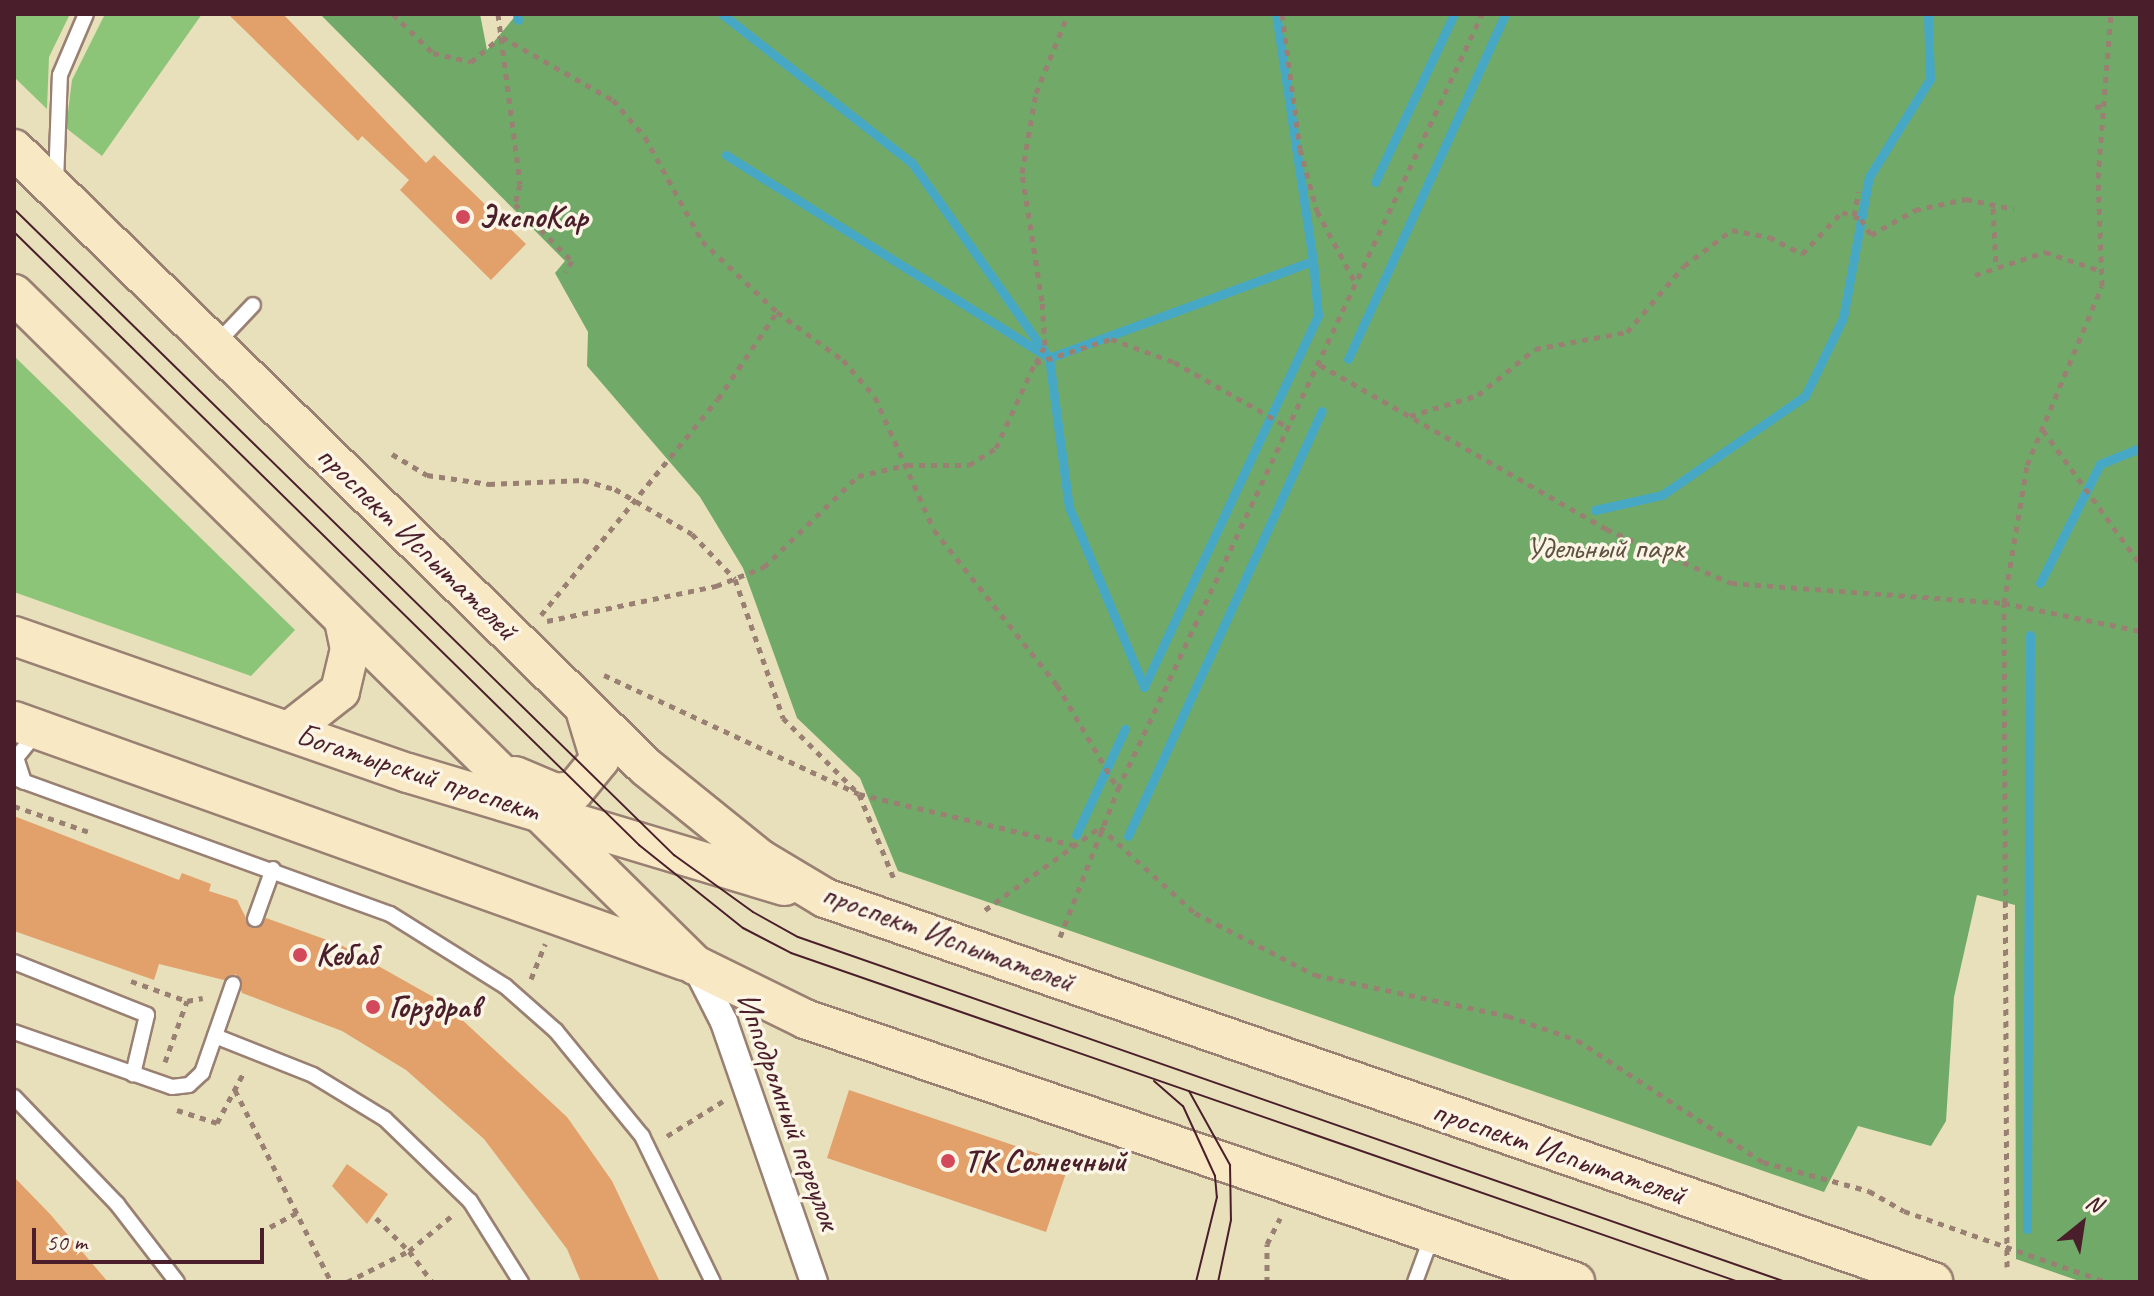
<!DOCTYPE html>
<html>
<head>
<meta charset="utf-8">
<style>
	body { margin:0 }
	#map { position:relative; width:2154px; height:1296px; overflow:hidden; background:#e8e0bb; font-family:Caveat,sans-serif }
	div>[style] { position:absolute }
	[style*='--x'] { left:calc(var(--x)*1px); top:calc(var(--y)*1px); width:calc(var(--w)*1px); rotate:calc(var(--a)*1deg) }
	.green>* { inset:0; background:#8cc478 }
	.forest>* { inset:0; background:#71aa68 }
	.stream>* { height:9px; margin:-4.5px; padding:0 4.5px; transform-origin:4.5px; border-radius:4.5px; background:#47a8c6 }
	.building>* { inset:0; background:#e2a06b }
	.path>* { height:5px; margin-top:-2.5px; transform-origin:0; background:repeating-linear-gradient(90deg,#998073 0 6px,transparent 0 12px) }
	.roads { filter:drop-shadow(2px 0 #998073) drop-shadow(-2px 0 #998073) drop-shadow(0 2px #998073) drop-shadow(0 -2px #998073) }
	.service>* { height:14px; margin:-7px; padding:0 7px; transform-origin:7px; border-radius:7px; background:#fff }
	.minor>* { height:26px; margin:-13px; padding:0 13px; transform-origin:13px; border-radius:13px; background:#fff }
	.secondary>* { height:38px; margin:-19px; padding:0 19px; transform-origin:19px; border-radius:19px; background:#f8e8c3 }
	.tram>* { height:2px; margin:-1px; padding:0 1px; transform-origin:1px; border-radius:1px; background:#4a1f2b }
	.dots>* { width:22px; height:22px; translate:-50% -50%; box-sizing:border-box; border:4px solid #fcf5e5; border-radius:50% }
	span { translate:-50% -50%; white-space:nowrap; text-align:center; line-height:1.15; -webkit-text-stroke:7px #fcf5e5; paint-order:stroke }
	.poi-label { font-size:32px; color:#4a1f2b; font-weight:700 }
	.left { translate:0 -50%; text-align:left }
	.street-label { font-size:32px; color:#4a1f2b }
	.park-label { font-size:32px; color:#5e5142 }
	.frame { position:absolute; inset:0; border:16px solid #4a1f2b; pointer-events:none }
	.north { position:absolute; left:2042px; top:1184px; width:80px; height:80px; -webkit-text-stroke:6px #fcf5e5; paint-order:stroke; rotate:30deg; font-size:22px; font-weight:700; line-height:32px; text-align:center; color:#4a1f2b }
	.north::after { content:''; display:block; margin:auto; width:28px; height:36px; background:#4a1f2b; clip-path:polygon(50% 0,100% 100%,50% 72%,0 100%) }
	.scale { position:absolute; left:32px; top:1228px; width:232px; height:36px; box-sizing:border-box; border:4px solid #4a1f2b; border-top:0; padding-left:10px; font-size:24px; line-height:28px; white-space:nowrap; color:#4a1f2b; -webkit-text-stroke:6px #fcf5e5; paint-order:stroke }
</style>
</head>
<body>
<div id="map">
	<div class="green">
		<div style="clip-path:polygon(14px 14px,70px 14px,49px 57px,47px 109px,14px 77px)"></div>
		<div style="clip-path:polygon(105px 14px,202px 14px,102px 156px,66px 128px,72px 80px)"></div>
		<div style="clip-path:polygon(14px 356px,295px 630px,251px 676px,14px 592px)"></div>
	</div>
	<div class="forest">
		<div style="clip-path:polygon(320px 14px,480px 14px,487px 50px,517px 14px,2140px 14px,2140px 1282px,2082px 1282px,2016px 1259px,2015px 905px,1977px 895px,1954px 997px,1946px 1121px,1931px 1146px,1858px 1126px,1824px 1192px,898px 871px,860px 778px,797px 718px,743px 568px,700px 497px,587px 366px,588px 332px,555px 273px,565px 261px)"></div>
	</div>
	<div class="stream">
		<div style="--x:517;--y:14;--w:6;--a:81"></div>
		<div style="--x:722;--y:14;--w:241;--a:38.1"></div>
		<div style="--x:912;--y:163;--w:238;--a:54.9"></div>
		<div style="--x:1049;--y:358;--w:281;--a:-20.2"></div>
		<div style="--x:1313;--y:261;--w:250;--a:-98.5"></div>
		<div style="--x:726;--y:155;--w:381;--a:32.1"></div>
		<div style="--x:1049;--y:358;--w:150;--a:82.4"></div>
		<div style="--x:1069;--y:507;--w:195;--a:67.4"></div>
		<div style="--x:1375;--y:182;--w:186;--a:-64.8"></div>
		<div style="--x:1348;--y:359;--w:379;--a:-65.5"></div>
		<div style="--x:1595;--y:510;--w:69;--a:-12.6"></div>
		<div style="--x:1662;--y:495;--w:174;--a:-34.7"></div>
		<div style="--x:1805;--y:396;--w:87;--a:-64"></div>
		<div style="--x:1843;--y:318;--w:143;--a:-79.6"></div>
		<div style="--x:1869;--y:177;--w:115;--a:-58.1"></div>
		<div style="--x:1930;--y:79;--w:65;--a:-91.8"></div>
		<div style="--x:2040;--y:583;--w:133;--a:-63.2"></div>
		<div style="--x:2100;--y:464;--w:43;--a:-21.8"></div>
		<div style="--x:1144;--y:687;--w:410;--a:-64.9"></div>
		<div style="--x:1318;--y:316;--w:55;--a:-95.2"></div>
		<div style="--x:1076;--y:835;--w:117;--a:-65.2"></div>
		<div style="--x:1128;--y:836;--w:467;--a:-65.5"></div>
		<div style="--x:2027;--y:1229;--w:594;--a:-89.71"></div>
	</div>
	<div class="building">
		<div style="clip-path:polygon(228px 14px,283px 14px,426px 163px,434px 155px,526px 244px,491px 280px,400px 190px,409px 180px,362px 136px,358px 141px)"></div>
		<div style="clip-path:polygon(14px 816px,179px 880px,182px 873px,211px 884px,209px 891px,237px 900px,251px 928px,266px 918px,341px 945px,444px 1003px,567px 1117px,612px 1181px,660px 1282px,581px 1282px,567px 1249px,484px 1139px,406px 1070px,342px 1031px,242px 993px,236px 974px,224px 980px,159px 964px,154px 980px,14px 931px)"></div>
		<div style="clip-path:polygon(849px 1090px,1069px 1164px,1046px 1232px,827px 1158px)"></div>
		<div style="clip-path:polygon(347px 1164px,388px 1194px,367px 1224px,332px 1186px)"></div>
		<div style="clip-path:polygon(14px 1177px,50px 1214px,108px 1282px,14px 1282px)"></div>
	</div>
	<div class="path">
		<div style="--x:393;--y:14;--w:56;--a:44.3"></div>
		<div style="--x:433;--y:53;--w:39;--a:13"></div>
		<div style="--x:471;--y:62;--w:39;--a:-40"></div>
		<div style="--x:498;--y:14;--w:171;--a:82.6"></div>
		<div style="--x:520;--y:184;--w:21;--a:104"></div>
		<div style="--x:515;--y:204;--w:81;--a:45"></div>
		<div style="--x:572;--y:261;--w:13;--a:122"></div>
		<div style="--x:1282;--y:14;--w:136;--a:82.4"></div>
		<div style="--x:1300;--y:149;--w:64;--a:74.7"></div>
		<div style="--x:1317;--y:211;--w:83;--a:61.9"></div>
		<div style="--x:502;--y:37;--w:128;--a:29.6"></div>
		<div style="--x:613;--y:100;--w:49;--a:49.1"></div>
		<div style="--x:645;--y:137;--w:119;--a:61.3"></div>
		<div style="--x:702;--y:241;--w:103;--a:43.4"></div>
		<div style="--x:777;--y:312;--w:82;--a:36"></div>
		<div style="--x:843;--y:360;--w:49;--a:49.1"></div>
		<div style="--x:875;--y:397;--w:145;--a:66.1"></div>
		<div style="--x:934;--y:530;--w:198;--a:51.6"></div>
		<div style="--x:1057;--y:685;--w:121;--a:59.6"></div>
		<div style="--x:2095;--y:107;--w:8;--a:-7"></div>
		<div style="--x:1993;--y:208;--w:58;--a:87"></div>
		<div style="--x:1854;--y:216;--w:25;--a:-79"></div>
		<div style="--x:1975;--y:275;--w:74;--a:-18.2"></div>
		<div style="--x:2045;--y:252;--w:59;--a:18.7"></div>
		<div style="--x:1036;--y:363;--w:20;--a:-63"></div>
		<div style="--x:1045;--y:345;--w:44;--a:-93.9"></div>
		<div style="--x:1042;--y:301;--w:130;--a:-98.9"></div>
		<div style="--x:1022;--y:173;--w:81;--a:-80.1"></div>
		<div style="--x:1036;--y:93;--w:85;--a:-67.9"></div>
		<div style="--x:1320;--y:365;--w:330;--a:29.8"></div>
		<div style="--x:1606;--y:529;--w:136;--a:23.4"></div>
		<div style="--x:1731;--y:583;--w:274;--a:4.2"></div>
		<div style="--x:2004;--y:603;--w:139;--a:11.6"></div>
		<div style="--x:1410;--y:416;--w:71;--a:-17.2"></div>
		<div style="--x:1478;--y:395;--w:73;--a:-38.9"></div>
		<div style="--x:1535;--y:349;--w:94;--a:-10.5"></div>
		<div style="--x:1627;--y:332;--w:87;--a:-49.2"></div>
		<div style="--x:1684;--y:266;--w:60;--a:-36.9"></div>
		<div style="--x:1732;--y:230;--w:38;--a:11"></div>
		<div style="--x:1769;--y:237;--w:37;--a:27"></div>
		<div style="--x:1802;--y:254;--w:58;--a:-46.4"></div>
		<div style="--x:1842;--y:212;--w:20;--a:20"></div>
		<div style="--x:1861;--y:219;--w:19;--a:58"></div>
		<div style="--x:1871;--y:235;--w:51;--a:-29.6"></div>
		<div style="--x:1915;--y:210;--w:52;--a:-12.2"></div>
		<div style="--x:1966;--y:199;--w:49;--a:11.8"></div>
		<div style="--x:2043;--y:430;--w:165;--a:54.1"></div>
		<div style="--x:392;--y:454;--w:41;--a:31"></div>
		<div style="--x:427;--y:475;--w:63;--a:8.3"></div>
		<div style="--x:489;--y:484;--w:94;--a:-2.4"></div>
		<div style="--x:583;--y:480;--w:33;--a:16"></div>
		<div style="--x:615;--y:489;--w:89;--a:30.3"></div>
		<div style="--x:692;--y:534;--w:62;--a:46.3"></div>
		<div style="--x:735;--y:579;--w:147;--a:70.9"></div>
		<div style="--x:783;--y:718;--w:107;--a:45"></div>
		<div style="--x:859;--y:794;--w:92;--a:67.6"></div>
		<div style="--x:541;--y:615;--w:279;--a:-50.7"></div>
		<div style="--x:718;--y:399;--w:105;--a:-55.9"></div>
		<div style="--x:547;--y:621;--w:173;--a:-11.7"></div>
		<div style="--x:716;--y:586;--w:52;--a:-21.6"></div>
		<div style="--x:764;--y:567;--w:131;--a:-44.1"></div>
		<div style="--x:858;--y:476;--w:50;--a:-12.7"></div>
		<div style="--x:907;--y:465;--w:62;--a:0"></div>
		<div style="--x:969;--y:465;--w:32;--a:-32"></div>
		<div style="--x:996;--y:448;--w:94;--a:-65.4"></div>
		<div style="--x:1035;--y:363;--w:80;--a:-17.5"></div>
		<div style="--x:1111;--y:339;--w:67;--a:20.1"></div>
		<div style="--x:1174;--y:362;--w:131;--a:29.7"></div>
		<div style="--x:604;--y:675;--w:281;--a:25"></div>
		<div style="--x:859;--y:794;--w:224;--a:13.4"></div>
		<div style="--x:14;--y:806;--w:83;--a:19.1"></div>
		<div style="--x:985;--y:910;--w:142;--a:-35.8"></div>
		<div style="--x:1100;--y:827;--w:128;--a:42.2"></div>
		<div style="--x:1195;--y:913;--w:135;--a:27.3"></div>
		<div style="--x:1315;--y:975;--w:197;--a:12"></div>
		<div style="--x:1508;--y:1016;--w:73;--a:19.2"></div>
		<div style="--x:1577;--y:1040;--w:222;--a:33.3"></div>
		<div style="--x:1763;--y:1162;--w:110;--a:15.3"></div>
		<div style="--x:1869;--y:1191;--w:40;--a:29.7"></div>
		<div style="--x:1904;--y:1211;--w:215;--a:19.3"></div>
		<div style="--x:1060;--y:937;--w:159;--a:-68.6"></div>
		<div style="--x:1118;--y:789;--w:856;--a:-64.84"></div>
		<div style="--x:531;--y:979;--w:38;--a:-68"></div>
		<div style="--x:131;--y:981;--w:59;--a:19.7"></div>
		<div style="--x:165;--y:1062;--w:65;--a:-70.2"></div>
		<div style="--x:187;--y:1001;--w:16;--a:-11"></div>
		<div style="--x:235;--y:1090;--w:215;--a:63.4"></div>
		<div style="--x:177;--y:1110;--w:42;--a:18"></div>
		<div style="--x:217;--y:1123;--w:58;--a:-62.1"></div>
		<div style="--x:667;--y:1136;--w:66;--a:-32"></div>
		<div style="--x:376;--y:1218;--w:47;--a:45"></div>
		<div style="--x:409;--y:1251;--w:58;--a:-39.4"></div>
		<div style="--x:270;--y:1227;--w:30;--a:-28"></div>
		<div style="--x:2007;--y:1267;--w:664;--a:-90.26"></div>
		<div style="--x:2004;--y:603;--w:140;--a:-80.5"></div>
		<div style="--x:2027;--y:465;--w:194;--a:-67.3"></div>
		<div style="--x:2102;--y:286;--w:108;--a:-92.1"></div>
		<div style="--x:2098;--y:178;--w:165;--a:-85.5"></div>
		<div style="--x:347;--y:1282;--w:69;--a:-26.6"></div>
		<div style="--x:409;--y:1251;--w:39;--a:53"></div>
		<div style="--x:1267;--y:1282;--w:38;--a:-90"></div>
		<div style="--x:1267;--y:1244;--w:29;--a:-63"></div>
	</div>
	<div class="roads">
		<div class="service">
			<div style="--x:56;--y:182;--w:107;--a:-87.9"></div>
			<div style="--x:60;--y:75;--w:66;--a:-66.9"></div>
			<div style="--x:215;--y:345;--w:55;--a:-46.5"></div>
			<div style="--x:14;--y:778;--w:400;--a:19.9"></div>
			<div style="--x:390;--y:914;--w:136;--a:32.1"></div>
			<div style="--x:505;--y:986;--w:68;--a:41.4"></div>
			<div style="--x:556;--y:1031;--w:136;--a:50.7"></div>
			<div style="--x:642;--y:1136;--w:162;--a:64.1"></div>
			<div style="--x:24;--y:782;--w:25;--a:-108"></div>
			<div style="--x:16;--y:758;--w:32;--a:-51"></div>
			<div style="--x:255;--y:919;--w:53;--a:-70.2"></div>
			<div style="--x:14;--y:962;--w:143;--a:21.7"></div>
			<div style="--x:147;--y:1015;--w:61;--a:103.3"></div>
			<div style="--x:14;--y:1032;--w:167;--a:19.2"></div>
			<div style="--x:172;--y:1087;--w:17;--a:-7"></div>
			<div style="--x:189;--y:1085;--w:18;--a:-43"></div>
			<div style="--x:202;--y:1073;--w:94;--a:-70.8"></div>
			<div style="--x:215;--y:1036;--w:105;--a:21.7"></div>
			<div style="--x:313;--y:1075;--w:84;--a:31.4"></div>
			<div style="--x:385;--y:1119;--w:118;--a:44"></div>
			<div style="--x:470;--y:1201;--w:96;--a:57.8"></div>
			<div style="--x:14;--y:1097;--w:149;--a:46.1"></div>
			<div style="--x:117;--y:1204;--w:98;--a:52.4"></div>
			<div style="--x:1415;--y:1282;--w:52;--a:-69.8"></div>
		</div>
		<div class="minor">
			<div style="--x:695;--y:965;--w:64;--a:63"></div>
			<div style="--x:724;--y:1022;--w:275;--a:70.9"></div>
		</div>
		<div class="secondary">
			<div style="--x:14;--y:149;--w:884;--a:44.36"></div>
			<div style="--x:646;--y:767;--w:146;--a:38.9"></div>
			<div style="--x:760;--y:859;--w:76;--a:31"></div>
			<div style="--x:825;--y:898;--w:1173;--a:19.11"></div>
			<div style="--x:14;--y:294;--w:956;--a:44.58"></div>
			<div style="--x:695;--y:965;--w:123;--a:26.1"></div>
			<div style="--x:805;--y:1019;--w:814;--a:18.86"></div>
			<div style="--x:14;--y:636;--w:417;--a:19.2"></div>
			<div style="--x:408;--y:773;--w:393;--a:16.7"></div>
			<div style="--x:14;--y:721;--w:713;--a:19.68"></div>
			<div style="--x:289;--y:731;--w:65;--a:-38.1"></div>
			<div style="--x:340;--y:691;--w:43;--a:-76.6"></div>
			<div style="--x:350;--y:649;--w:30;--a:-102"></div>
			<div style="--x:515;--y:776;--w:43;--a:23"></div>
			<div style="--x:555;--y:793;--w:19;--a:-6"></div>
			<div style="--x:574;--y:791;--w:41;--a:-50.9"></div>
			<div style="--x:600;--y:759;--w:48;--a:-106.9"></div>
		</div>
	</div>
	<div class="tram">
		<div style="--x:14;--y:209;--w:924;--a:44.39"></div>
		<div style="--x:674;--y:855;--w:97;--a:35.8"></div>
		<div style="--x:753;--y:912;--w:51;--a:29.1"></div>
		<div style="--x:798;--y:937;--w:1047;--a:19.25"></div>
		<div style="--x:14;--y:232;--w:875;--a:44.44"></div>
		<div style="--x:639;--y:845;--w:133;--a:38.6"></div>
		<div style="--x:743;--y:928;--w:54;--a:27.5"></div>
		<div style="--x:791;--y:953;--w:1003;--a:19.14"></div>
		<div style="--x:1154;--y:1081;--w:38;--a:41"></div>
		<div style="--x:1183;--y:1106;--w:77;--a:65.4"></div>
		<div style="--x:1215;--y:1176;--w:21;--a:85"></div>
		<div style="--x:1217;--y:1197;--w:88;--a:103.9"></div>
		<div style="--x:1189;--y:1091;--w:85;--a:61"></div>
		<div style="--x:1230;--y:1165;--w:55;--a:89"></div>
		<div style="--x:1231;--y:1220;--w:63;--a:101.8"></div>
	</div>
	<div class="dots">
		<div style="left:463px;top:217px;background:#d1495b"></div>
		<div style="left:300px;top:955px;background:#d1495b"></div>
		<div style="left:373px;top:1007px;background:#d1495b"></div>
		<div style="left:948px;top:1161px;background:#d1495b"></div>
	</div>
	<div class="poi-label">
		<span class="left" style="left:479px;top:217px">ЭкспоКар</span>
		<span class="left" style="left:316px;top:955px">Кебаб</span>
		<span class="left" style="left:389px;top:1007px">Горздрав</span>
		<span class="left" style="left:964px;top:1161px">ТК Солнечный</span>
	</div>
	<div class="street-label">
		<span style="left:417px;top:543px;rotate:44deg">проспект Испытателей</span>
		<span style="left:418px;top:773px;rotate:18deg">Богатырский проспект</span>
		<span style="left:948px;top:938px;rotate:20deg">проспект Испытателей</span>
		<span style="left:788px;top:1111px;rotate:70deg">Ипподромный переулок</span>
		<span style="left:1559px;top:1153px;rotate:19deg">проспект Испытателей</span>
	</div>
	<div class="park-label">
		<span style="left:1605px;top:548px">Удельный парк</span>
	</div>
	<div class="frame"></div>
	<div class="north">N</div>
	<div class="scale">50 m</div>
</div>
</body>
</html>
